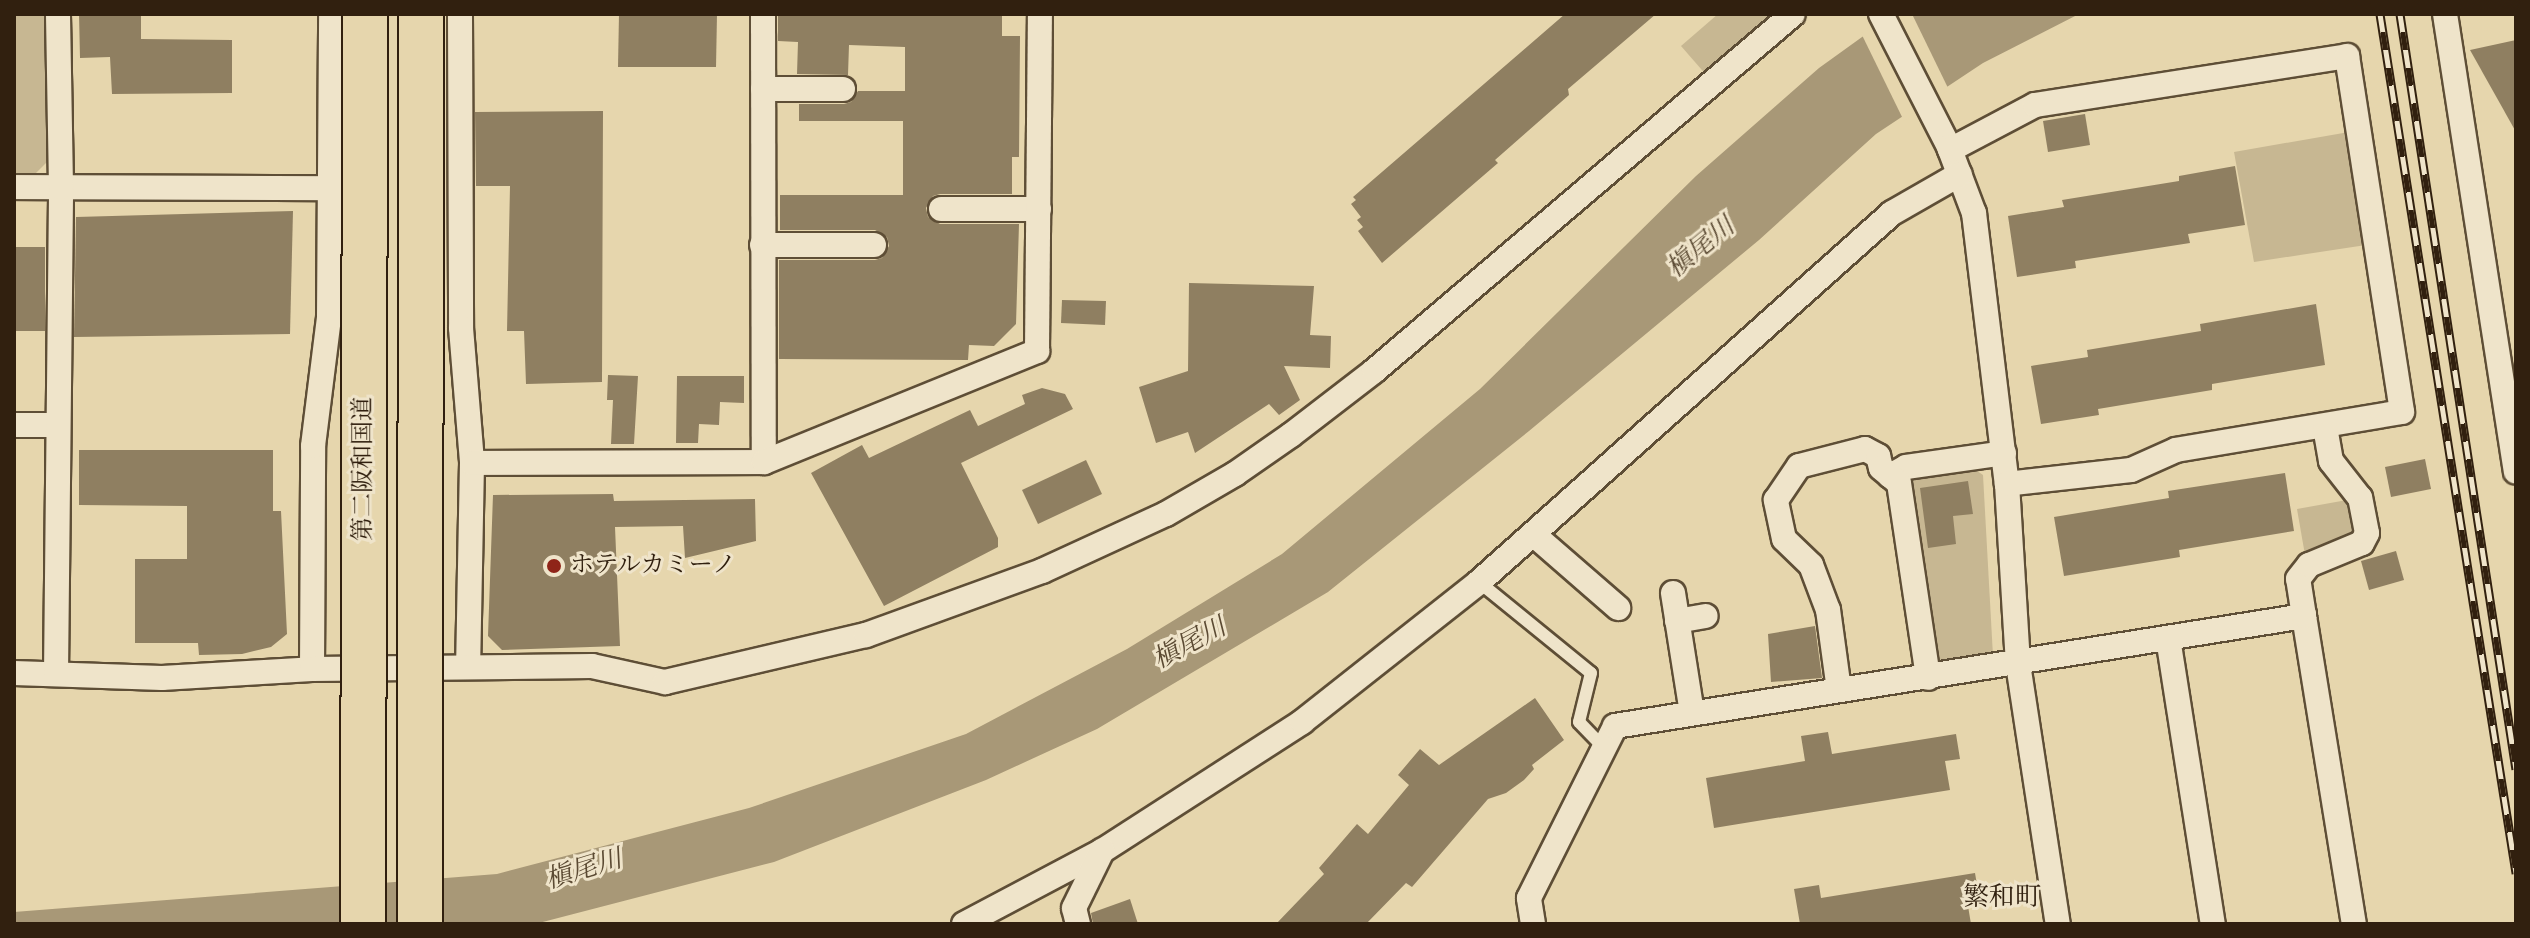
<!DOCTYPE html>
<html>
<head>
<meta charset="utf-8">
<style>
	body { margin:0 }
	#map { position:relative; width:2530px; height:938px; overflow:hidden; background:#e6d6ad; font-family:"IM FELL DW Pica","Noto Serif JP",serif }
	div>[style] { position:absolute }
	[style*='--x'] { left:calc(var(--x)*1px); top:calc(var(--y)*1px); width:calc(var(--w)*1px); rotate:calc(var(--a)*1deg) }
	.green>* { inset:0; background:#c7b792 }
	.water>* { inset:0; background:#a89877 }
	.pier>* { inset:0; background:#e6d6ad }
	.building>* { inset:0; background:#8f7f61 }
	.roads { filter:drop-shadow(2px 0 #5e4e36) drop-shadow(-2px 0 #5e4e36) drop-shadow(0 2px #5e4e36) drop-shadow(0 -2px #5e4e36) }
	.lane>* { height:12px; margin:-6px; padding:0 6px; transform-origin:6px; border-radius:6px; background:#efe4ca }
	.street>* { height:24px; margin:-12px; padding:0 12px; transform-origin:12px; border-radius:12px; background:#efe4ca }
	.rail>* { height:9px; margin-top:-4.5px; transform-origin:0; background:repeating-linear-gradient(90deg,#efe4ca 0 18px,#31200f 0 36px); box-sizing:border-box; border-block:2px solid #31200f }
	.bridges { filter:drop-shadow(2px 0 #31200f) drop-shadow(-2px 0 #31200f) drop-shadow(0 2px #31200f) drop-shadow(0 -2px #31200f) }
	.highway-bridge>* { height:44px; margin:-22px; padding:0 22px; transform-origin:22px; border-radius:22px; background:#e6d6ad }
	.dots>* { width:22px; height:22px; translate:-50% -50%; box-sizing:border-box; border:4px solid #efe4ca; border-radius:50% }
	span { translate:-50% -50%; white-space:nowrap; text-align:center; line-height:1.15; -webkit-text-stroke:6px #efe4ca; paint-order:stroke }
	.street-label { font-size:24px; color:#31200f }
	.poi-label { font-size:24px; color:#31200f }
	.left { translate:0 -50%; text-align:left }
	.water-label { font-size:26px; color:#5b4a33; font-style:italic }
	.neighbourhood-label { font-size:26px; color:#31200f }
	.frame { position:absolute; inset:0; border:16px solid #31200f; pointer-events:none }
</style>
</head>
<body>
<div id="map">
	<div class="green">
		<div style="clip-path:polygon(14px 14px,49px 14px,49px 160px,35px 174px,14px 174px)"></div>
		<div style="clip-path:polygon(1718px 14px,1777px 14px,1708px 77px,1681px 46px)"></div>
		<div style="clip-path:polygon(2349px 132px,2366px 245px,2254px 262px,2234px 152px)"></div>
		<div style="clip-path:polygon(1973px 468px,1983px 475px,1993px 656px,1945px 663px,1935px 657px,1908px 487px,1915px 476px)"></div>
		<div style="clip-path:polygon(2347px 500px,2353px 535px,2305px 555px,2297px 509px)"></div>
	</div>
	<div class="water">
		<div style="clip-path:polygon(1894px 14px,2079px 14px,1983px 63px,1876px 134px,1759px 240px,1529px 431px,1328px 592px,1097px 729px,986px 780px,774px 862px,535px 924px,14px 924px,14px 912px,497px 874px,749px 808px,966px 734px,1127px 649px,1282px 554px,1480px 389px,1696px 176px,1819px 68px)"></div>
	</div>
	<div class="pier">
		<div style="clip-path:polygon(1887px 14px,1912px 14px,1949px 90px,1904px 121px,1861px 33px)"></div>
	</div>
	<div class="building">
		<div style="clip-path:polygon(79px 14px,141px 14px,141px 39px,232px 40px,232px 93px,112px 94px,110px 57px,80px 58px)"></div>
		<div style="clip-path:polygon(619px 14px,717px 14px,716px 67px,618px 67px)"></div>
		<div style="clip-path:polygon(778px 14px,1002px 14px,1002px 36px,1020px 36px,1019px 157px,1012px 157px,1012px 194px,940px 194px,933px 196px,926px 208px,928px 217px,940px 224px,1019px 224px,1016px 324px,994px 346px,969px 345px,968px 360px,779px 359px,779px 260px,875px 260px,882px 258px,889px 246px,887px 237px,875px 230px,780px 230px,780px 195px,903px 195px,903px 121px,799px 121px,799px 104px,844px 104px,851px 102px,858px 91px,905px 91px,905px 47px,849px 45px,848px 75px,797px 74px,798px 42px,778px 41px)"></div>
		<div style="clip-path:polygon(1565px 14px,1656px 14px,1568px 89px,1569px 95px,1495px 160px,1498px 163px,1382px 263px,1358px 231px,1363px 227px,1357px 220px,1361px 217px,1351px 204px,1356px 200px,1353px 197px)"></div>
		<div style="clip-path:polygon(2516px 40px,2516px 132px,2470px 50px)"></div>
		<div style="clip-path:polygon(603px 111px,602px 382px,526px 384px,524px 331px,507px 331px,510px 186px,476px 186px,475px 112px)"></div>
		<div style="clip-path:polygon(2085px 114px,2090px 145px,2048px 152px,2043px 121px)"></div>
		<div style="clip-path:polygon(2235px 166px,2245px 225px,2188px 234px,2190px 243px,2075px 261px,2076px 268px,2017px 277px,2008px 216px,2064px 207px,2062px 200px,2179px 181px,2179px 176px)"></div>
		<div style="clip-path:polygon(293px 211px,290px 334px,74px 337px,76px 217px)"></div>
		<div style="clip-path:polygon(14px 247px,45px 247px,45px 331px,14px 331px)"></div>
		<div style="clip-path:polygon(1189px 283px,1314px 286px,1310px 335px,1331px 336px,1330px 368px,1284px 366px,1300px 400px,1279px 415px,1269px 404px,1195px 453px,1188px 432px,1156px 443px,1139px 387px,1188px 371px)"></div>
		<div style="clip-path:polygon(1062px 300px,1106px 301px,1105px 325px,1061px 323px)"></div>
		<div style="clip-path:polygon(2316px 304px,2325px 365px,2212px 384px,2212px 390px,2098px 409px,2099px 415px,2041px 424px,2031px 366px,2088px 357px,2087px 350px,2201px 331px,2200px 324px)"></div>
		<div style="clip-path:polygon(608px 375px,638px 376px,634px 444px,611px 444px,613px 400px,607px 400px)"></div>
		<div style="clip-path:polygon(677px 376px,744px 376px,744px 403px,720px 402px,719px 425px,699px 424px,698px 443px,676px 443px)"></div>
		<div style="clip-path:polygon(1042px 388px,1065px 394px,1073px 409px,961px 463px,998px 538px,998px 547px,884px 606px,811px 473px,862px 445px,869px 458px,970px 410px,978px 426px,1025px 404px,1022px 395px)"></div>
		<div style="clip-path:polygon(79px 450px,273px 450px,273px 511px,281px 511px,287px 634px,271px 647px,242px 654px,199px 655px,198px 643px,135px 643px,135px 559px,187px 559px,187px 506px,79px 505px)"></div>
		<div style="clip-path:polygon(2425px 459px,2431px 489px,2391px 497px,2385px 467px)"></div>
		<div style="clip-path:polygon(1086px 460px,1102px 494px,1038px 524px,1022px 490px)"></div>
		<div style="clip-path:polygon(2285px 473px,2294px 531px,2179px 550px,2180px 557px,2064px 576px,2054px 517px,2169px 498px,2168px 491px)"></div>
		<div style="clip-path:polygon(1968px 481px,1973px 514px,1953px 516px,1956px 544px,1928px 548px,1920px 488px)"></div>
		<div style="clip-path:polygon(613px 494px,614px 501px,755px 499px,756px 541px,685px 558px,683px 526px,615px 527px,620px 646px,502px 650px,488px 636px,493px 495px)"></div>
		<div style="clip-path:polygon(2396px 551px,2404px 580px,2369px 590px,2361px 561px)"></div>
		<div style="clip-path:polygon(1815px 626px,1822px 678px,1771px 682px,1768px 634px)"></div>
		<div style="clip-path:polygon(1535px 698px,1564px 740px,1532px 765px,1534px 769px,1524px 780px,1506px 793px,1488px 799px,1412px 887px,1406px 883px,1366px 924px,1276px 924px,1324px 874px,1319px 868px,1357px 824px,1368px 834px,1409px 785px,1398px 775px,1420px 749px,1439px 765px)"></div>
		<div style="clip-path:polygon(1828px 732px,1832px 754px,1956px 734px,1960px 759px,1945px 761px,1950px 790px,1714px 828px,1706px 778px,1805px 761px,1801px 736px)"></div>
		<div style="clip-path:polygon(1975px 873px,1979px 897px,1967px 900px,1971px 924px,1800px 924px,1794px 889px,1819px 885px,1821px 898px)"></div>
		<div style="clip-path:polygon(1130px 899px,1138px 924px,1093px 924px,1091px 913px)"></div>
	</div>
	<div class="roads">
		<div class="lane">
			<div style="--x:1479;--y:582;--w:144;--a:39.1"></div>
			<div style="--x:1591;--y:673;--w:50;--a:103.8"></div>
			<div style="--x:1579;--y:722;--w:36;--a:46"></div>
		</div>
		<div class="street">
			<div style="--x:460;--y:14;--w:314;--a:89.8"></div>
			<div style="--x:461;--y:328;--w:135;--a:85.3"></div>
			<div style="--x:472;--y:463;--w:204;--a:91.1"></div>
			<div style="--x:763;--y:14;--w:448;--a:89.9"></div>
			<div style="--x:1881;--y:14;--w:149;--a:62.9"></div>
			<div style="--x:1949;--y:147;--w:71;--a:69.3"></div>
			<div style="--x:1974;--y:213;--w:273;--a:83.1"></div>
			<div style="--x:2007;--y:484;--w:180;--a:86.5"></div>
			<div style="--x:2018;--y:664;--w:263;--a:81.3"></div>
			<div style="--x:2445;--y:14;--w:463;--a:81.2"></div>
			<div style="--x:763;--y:89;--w:80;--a:0"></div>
			<div style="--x:1950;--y:150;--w:96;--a:-27.9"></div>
			<div style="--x:2035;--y:105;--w:316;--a:-8.9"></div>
			<div style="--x:2347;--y:56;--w:360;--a:81.2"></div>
			<div style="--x:2402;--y:412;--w:229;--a:170.5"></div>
			<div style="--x:2176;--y:450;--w:49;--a:156"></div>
			<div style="--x:2131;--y:470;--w:125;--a:173.6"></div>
			<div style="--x:14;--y:187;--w:315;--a:0.2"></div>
			<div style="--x:941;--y:209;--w:98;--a:0"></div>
			<div style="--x:762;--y:245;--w:112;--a:0"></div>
			<div style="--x:14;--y:425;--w:42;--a:0"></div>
			<div style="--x:472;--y:463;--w:292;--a:-0.2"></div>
			<div style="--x:764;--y:462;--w:295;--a:-22.1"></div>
			<div style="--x:1037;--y:351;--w:337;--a:-89.5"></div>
			<div style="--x:1890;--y:476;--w:18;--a:-29"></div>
			<div style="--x:1906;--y:467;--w:99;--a:-8.1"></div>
			<div style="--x:1533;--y:534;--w:113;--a:41"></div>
			<div style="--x:1673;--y:593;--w:121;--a:81"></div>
			<div style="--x:2304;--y:616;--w:312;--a:80.8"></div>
			<div style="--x:1677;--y:621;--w:29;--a:-10"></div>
			<div style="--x:2168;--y:638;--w:290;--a:81.1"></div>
			<div style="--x:312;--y:669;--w:223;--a:-89.7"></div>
			<div style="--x:313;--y:446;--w:130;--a:-82.9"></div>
			<div style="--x:329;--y:317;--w:303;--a:-89.6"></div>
			<div style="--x:14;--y:673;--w:148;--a:1.9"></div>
			<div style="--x:162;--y:678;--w:150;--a:-3.4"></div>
			<div style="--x:312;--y:669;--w:280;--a:-0.6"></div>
			<div style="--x:592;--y:666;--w:75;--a:12.4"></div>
			<div style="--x:665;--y:682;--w:206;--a:-13.2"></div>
			<div style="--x:866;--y:635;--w:187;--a:-20"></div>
			<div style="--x:1042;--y:571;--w:136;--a:-24.7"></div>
			<div style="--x:1166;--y:514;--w:80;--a:-30.1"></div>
			<div style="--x:1235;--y:474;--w:68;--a:-34.9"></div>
			<div style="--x:1291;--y:435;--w:105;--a:-37.6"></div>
			<div style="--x:1374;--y:371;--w:550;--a:-40.43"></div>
			<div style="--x:56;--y:674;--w:487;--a:-89.4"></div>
			<div style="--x:61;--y:187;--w:173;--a:-91"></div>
			<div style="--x:1839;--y:690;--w:81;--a:-97.8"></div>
			<div style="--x:1828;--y:610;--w:48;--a:-110.7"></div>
			<div style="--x:1811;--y:565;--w:37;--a:-136"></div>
			<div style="--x:1784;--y:539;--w:40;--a:-102"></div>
			<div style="--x:1776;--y:500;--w:41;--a:-55.9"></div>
			<div style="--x:1799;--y:466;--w:68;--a:-14.4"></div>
			<div style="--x:1865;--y:449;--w:15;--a:28"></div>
			<div style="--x:1878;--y:456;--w:12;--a:76"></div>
			<div style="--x:1881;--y:468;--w:23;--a:40"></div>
			<div style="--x:1899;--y:483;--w:197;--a:81.5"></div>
			<div style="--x:964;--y:924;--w:156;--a:-27.9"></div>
			<div style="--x:1102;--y:851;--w:238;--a:-32.8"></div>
			<div style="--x:1302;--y:722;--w:226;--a:-38.3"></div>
			<div style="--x:1479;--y:582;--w:554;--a:-41.78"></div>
			<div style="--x:1892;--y:213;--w:78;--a:-29.8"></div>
			<div style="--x:1078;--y:924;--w:16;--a:-104"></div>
			<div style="--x:1074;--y:908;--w:64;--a:-63.8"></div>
			<div style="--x:1533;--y:924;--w:26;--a:-99"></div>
			<div style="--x:1529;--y:898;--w:192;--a:-63.4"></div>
			<div style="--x:1615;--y:726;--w:698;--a:-9.07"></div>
			<div style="--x:2304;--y:616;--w:37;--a:-99"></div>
			<div style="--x:2298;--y:579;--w:18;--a:-52"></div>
			<div style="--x:2309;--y:565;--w:57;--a:-22.5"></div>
			<div style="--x:2362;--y:543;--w:11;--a:-63"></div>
			<div style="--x:2367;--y:533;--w:36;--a:-101"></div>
			<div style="--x:2360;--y:498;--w:47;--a:-128.1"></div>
			<div style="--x:2331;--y:461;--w:34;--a:-100"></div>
		</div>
	</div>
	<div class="rail">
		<div style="--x:2380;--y:14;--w:870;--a:81"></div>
		<div style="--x:2400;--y:14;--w:764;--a:81.27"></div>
	</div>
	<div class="bridges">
		<div class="highway-bridge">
			<div style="--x:363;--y:924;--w:910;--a:-89.87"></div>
			<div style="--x:420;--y:924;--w:910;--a:-89.94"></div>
		</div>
	</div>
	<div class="dots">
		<div style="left:554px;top:566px;background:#8f2418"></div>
	</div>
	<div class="street-label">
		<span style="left:364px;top:469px;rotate:-90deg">第二阪和国道</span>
	</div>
	<div class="poi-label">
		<span class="left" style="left:570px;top:566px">ホテルカミーノ</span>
	</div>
	<div class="water-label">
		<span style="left:1701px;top:248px;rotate:-39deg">槇尾川</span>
		<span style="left:1190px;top:644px;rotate:-28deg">槇尾川</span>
		<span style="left:584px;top:870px;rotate:-17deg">槇尾川</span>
	</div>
	<div class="neighbourhood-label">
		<span style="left:2002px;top:898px">繁和町</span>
	</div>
	<div class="frame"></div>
</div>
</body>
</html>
